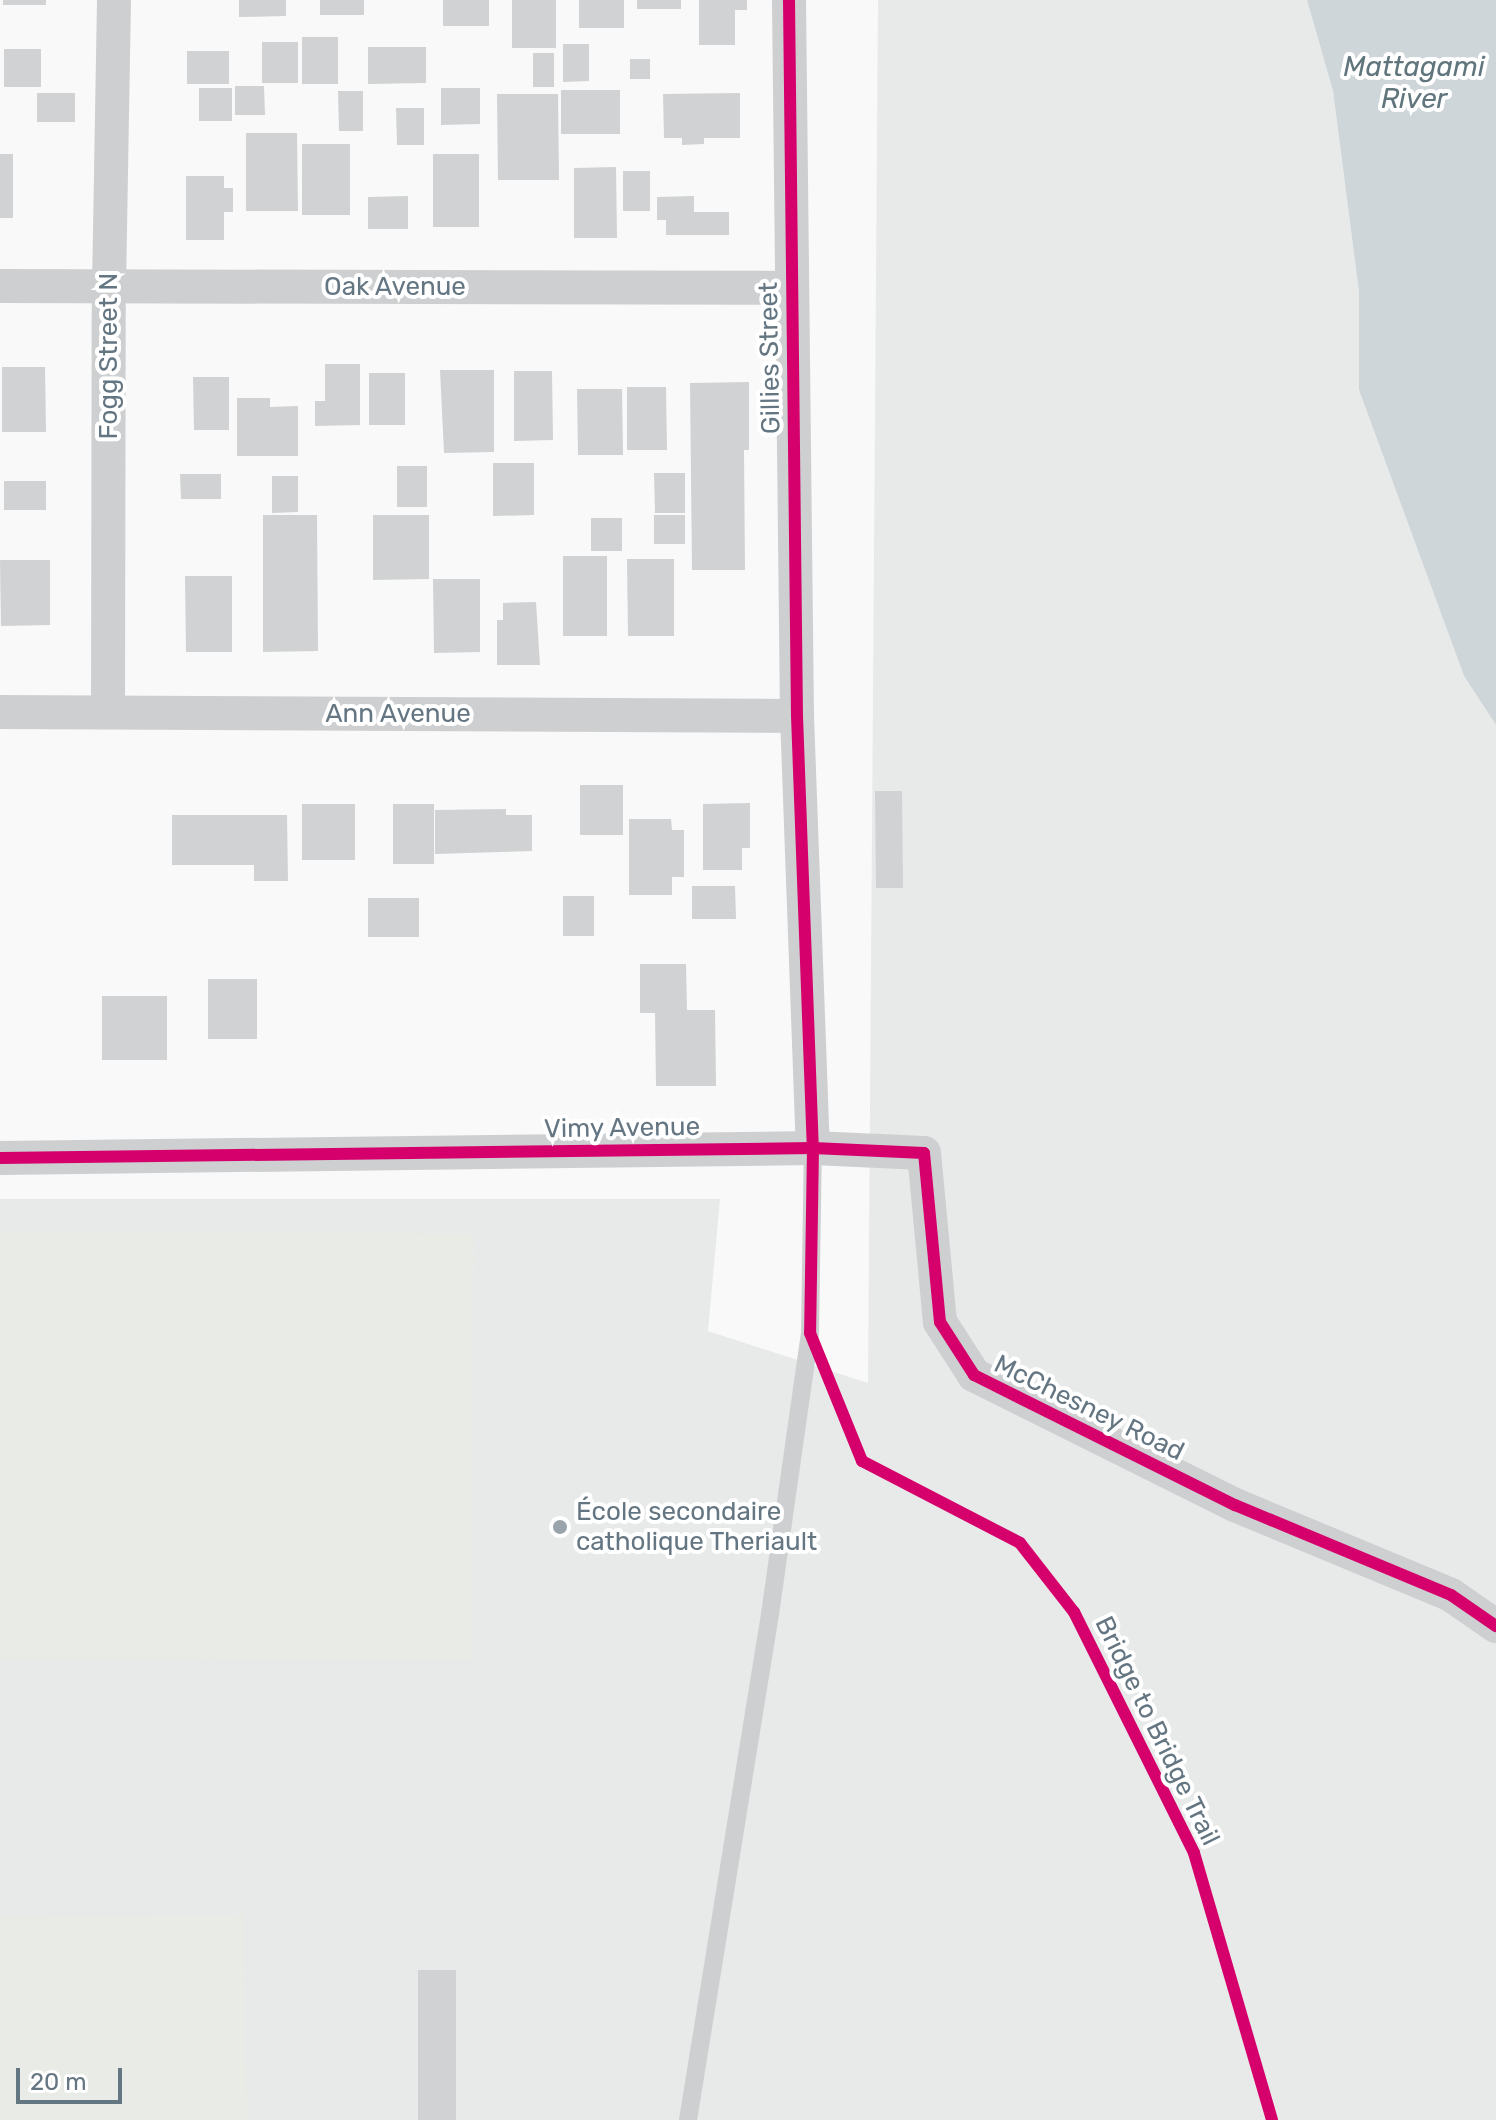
<!DOCTYPE html>
<html>
<head>
<meta charset="utf-8">
<style>
	body { margin:0 }
	#map { position:relative; width:1496px; height:2120px; overflow:hidden; background:#f9f9f9; font-family:Rubik,sans-serif }
	div>[style] { position:absolute }
	[style*='--x'] { left:calc(var(--x)*1px); top:calc(var(--y)*1px); width:calc(var(--w)*1px); rotate:calc(var(--a)*1deg) }
	.built>* { inset:0; background:#e8e9e9 }
	.green>* { inset:0; background:#e8ebe6 }
	.water>* { inset:0; background:#ced6d9 }
	.building>* { inset:0; background:#d0d2d3 }
	.service>* { height:18px; margin:-9px; padding:0 9px; transform-origin:9px; border-radius:9px; background:#cecfd0 }
	.minor>* { height:34px; margin:-17px; padding:0 17px; transform-origin:17px; border-radius:17px; background:#cecfd0 }
	.cycleway>* { height:12px; margin:-6px; padding:0 6px; transform-origin:6px; border-radius:6px; background:#d6006c }
	.dots>* { width:22px; height:22px; translate:-50% -50%; box-sizing:border-box; border:4px solid #fff; border-radius:50% }
	span { translate:-50% -50%; white-space:nowrap; text-align:center; line-height:1.15; -webkit-text-stroke:8px #fff; paint-order:stroke }
	.street-label { font-size:26px; color:#657683 }
	.poi-label { font-size:26px; color:#657683 }
	.left { translate:0 -50%; text-align:left }
	.water-label { font-size:28px; color:#60757c; font-style:italic }
	.scale { position:absolute; left:16px; top:2068px; width:106px; height:36px; box-sizing:border-box; border:4px solid #657683; border-top:0; padding-left:10px; font-size:24px; line-height:28px; white-space:nowrap; color:#657683; -webkit-text-stroke:6px #fff; paint-order:stroke }
</style>
</head>
<body>
<div id="map">
	<div class="built">
		<div style="clip-path:polygon(878px 0,1307px 0,1333px 91px,1359px 292px,1359px 390px,1464px 676px,1496px 725px,1496px 2120px,0 2120px,0 1199px,720px 1199px,708px 1331px,868px 1383px)"></div>
	</div>
	<div class="green">
		<div style="clip-path:polygon(0 1231px,474px 1234px,471px 1660px,0 1658px)"></div>
		<div style="clip-path:polygon(243px 1914px,247px 2120px,0 2120px,0 1918px)"></div>
	</div>
	<div class="water">
		<div style="clip-path:polygon(1307px 0,1496px 0,1496px 725px,1464px 676px,1359px 390px,1359px 292px,1333px 91px)"></div>
	</div>
	<div class="building">
		<div style="clip-path:polygon(3px 0,46px 0,46px 5px,3px 5px)"></div>
		<div style="clip-path:polygon(239px 0,286px 0,286px 16px,239px 17px)"></div>
		<div style="clip-path:polygon(320px 0,364px 0,364px 15px,320px 15px)"></div>
		<div style="clip-path:polygon(443px 0,489px 0,489px 26px,443px 26px)"></div>
		<div style="clip-path:polygon(512px 0,556px 0,556px 48px,512px 48px)"></div>
		<div style="clip-path:polygon(579px 0,624px 0,624px 28px,579px 28px)"></div>
		<div style="clip-path:polygon(637px 0,681px 0,681px 9px,637px 9px)"></div>
		<div style="clip-path:polygon(699px 0,747px 0,747px 10px,735px 10px,735px 45px,699px 45px)"></div>
		<div style="clip-path:polygon(302px 37px,338px 37px,338px 84px,302px 84px)"></div>
		<div style="clip-path:polygon(262px 42px,298px 42px,298px 83px,262px 83px)"></div>
		<div style="clip-path:polygon(563px 44px,589px 44px,589px 81px,563px 82px)"></div>
		<div style="clip-path:polygon(368px 47px,426px 47px,426px 83px,368px 84px)"></div>
		<div style="clip-path:polygon(4px 49px,41px 49px,41px 87px,4px 87px)"></div>
		<div style="clip-path:polygon(187px 51px,229px 51px,229px 84px,187px 84px)"></div>
		<div style="clip-path:polygon(533px 53px,554px 53px,554px 87px,533px 87px)"></div>
		<div style="clip-path:polygon(630px 59px,650px 59px,650px 79px,630px 79px)"></div>
		<div style="clip-path:polygon(235px 86px,264px 86px,265px 115px,235px 115px)"></div>
		<div style="clip-path:polygon(199px 88px,232px 88px,232px 121px,199px 121px)"></div>
		<div style="clip-path:polygon(441px 88px,480px 88px,480px 124px,441px 125px)"></div>
		<div style="clip-path:polygon(561px 90px,620px 90px,620px 134px,561px 134px)"></div>
		<div style="clip-path:polygon(338px 91px,363px 91px,363px 131px,339px 131px)"></div>
		<div style="clip-path:polygon(37px 93px,75px 93px,75px 122px,37px 122px)"></div>
		<div style="clip-path:polygon(740px 93px,740px 138px,704px 138px,704px 144px,682px 145px,682px 138px,664px 138px,663px 94px)"></div>
		<div style="clip-path:polygon(497px 94px,558px 94px,559px 180px,498px 180px)"></div>
		<div style="clip-path:polygon(396px 108px,424px 108px,424px 145px,397px 145px)"></div>
		<div style="clip-path:polygon(246px 133px,297px 133px,298px 211px,246px 211px)"></div>
		<div style="clip-path:polygon(302px 144px,350px 144px,350px 215px,302px 215px)"></div>
		<div style="clip-path:polygon(0 154px,13px 154px,13px 218px,0 218px)"></div>
		<div style="clip-path:polygon(433px 154px,479px 154px,479px 227px,433px 227px)"></div>
		<div style="clip-path:polygon(616px 167px,617px 238px,574px 238px,574px 168px)"></div>
		<div style="clip-path:polygon(623px 171px,650px 171px,650px 211px,623px 211px)"></div>
		<div style="clip-path:polygon(186px 176px,224px 176px,224px 188px,233px 188px,233px 212px,224px 212px,224px 240px,186px 240px)"></div>
		<div style="clip-path:polygon(408px 196px,408px 229px,368px 229px,368px 197px)"></div>
		<div style="clip-path:polygon(694px 196px,694px 212px,729px 212px,729px 235px,666px 235px,666px 220px,657px 220px,657px 197px)"></div>
		<div style="clip-path:polygon(325px 364px,360px 364px,360px 425px,315px 426px,315px 401px,325px 401px)"></div>
		<div style="clip-path:polygon(2px 367px,45px 367px,46px 432px,2px 432px)"></div>
		<div style="clip-path:polygon(440px 370px,494px 370px,494px 452px,444px 453px)"></div>
		<div style="clip-path:polygon(514px 371px,552px 371px,553px 440px,514px 441px)"></div>
		<div style="clip-path:polygon(369px 373px,405px 373px,405px 425px,369px 425px)"></div>
		<div style="clip-path:polygon(193px 377px,229px 377px,229px 430px,194px 430px)"></div>
		<div style="clip-path:polygon(749px 382px,749px 450px,744px 450px,745px 570px,692px 570px,690px 383px)"></div>
		<div style="clip-path:polygon(627px 387px,666px 387px,667px 450px,627px 450px)"></div>
		<div style="clip-path:polygon(577px 389px,622px 389px,623px 455px,578px 455px)"></div>
		<div style="clip-path:polygon(237px 398px,270px 398px,270px 407px,298px 406px,298px 456px,237px 456px)"></div>
		<div style="clip-path:polygon(493px 463px,534px 463px,534px 515px,493px 516px)"></div>
		<div style="clip-path:polygon(397px 466px,427px 466px,427px 507px,397px 507px)"></div>
		<div style="clip-path:polygon(654px 473px,685px 473px,685px 513px,655px 513px)"></div>
		<div style="clip-path:polygon(180px 474px,221px 474px,221px 499px,181px 499px)"></div>
		<div style="clip-path:polygon(272px 476px,298px 476px,298px 512px,272px 513px)"></div>
		<div style="clip-path:polygon(4px 481px,46px 481px,46px 510px,4px 510px)"></div>
		<div style="clip-path:polygon(263px 515px,317px 515px,318px 651px,263px 652px)"></div>
		<div style="clip-path:polygon(373px 515px,429px 515px,429px 579px,373px 580px)"></div>
		<div style="clip-path:polygon(654px 515px,685px 515px,685px 544px,654px 544px)"></div>
		<div style="clip-path:polygon(591px 518px,622px 518px,622px 551px,591px 551px)"></div>
		<div style="clip-path:polygon(563px 556px,607px 556px,607px 636px,563px 636px)"></div>
		<div style="clip-path:polygon(627px 559px,674px 559px,674px 636px,628px 636px)"></div>
		<div style="clip-path:polygon(0 560px,50px 560px,50px 625px,1px 626px)"></div>
		<div style="clip-path:polygon(185px 576px,232px 576px,232px 652px,186px 652px)"></div>
		<div style="clip-path:polygon(433px 579px,480px 579px,480px 652px,434px 653px)"></div>
		<div style="clip-path:polygon(536px 602px,540px 665px,497px 665px,497px 620px,503px 620px,503px 603px)"></div>
		<div style="clip-path:polygon(580px 785px,623px 785px,623px 835px,580px 835px)"></div>
		<div style="clip-path:polygon(875px 791px,902px 791px,903px 888px,876px 888px)"></div>
		<div style="clip-path:polygon(750px 803px,750px 848px,742px 848px,742px 870px,703px 870px,703px 804px)"></div>
		<div style="clip-path:polygon(302px 804px,355px 804px,355px 860px,302px 860px)"></div>
		<div style="clip-path:polygon(393px 804px,434px 804px,434px 864px,393px 864px)"></div>
		<div style="clip-path:polygon(506px 809px,506px 815px,532px 815px,532px 851px,435px 854px,435px 810px)"></div>
		<div style="clip-path:polygon(172px 815px,287px 815px,288px 881px,254px 881px,254px 865px,172px 865px)"></div>
		<div style="clip-path:polygon(629px 819px,671px 819px,672px 830px,684px 830px,684px 877px,672px 877px,672px 895px,629px 895px)"></div>
		<div style="clip-path:polygon(692px 886px,735px 886px,736px 919px,692px 919px)"></div>
		<div style="clip-path:polygon(563px 896px,594px 896px,594px 936px,563px 936px)"></div>
		<div style="clip-path:polygon(368px 898px,419px 898px,419px 937px,368px 937px)"></div>
		<div style="clip-path:polygon(640px 964px,686px 964px,687px 1010px,715px 1010px,716px 1086px,656px 1086px,655px 1013px,640px 1013px)"></div>
		<div style="clip-path:polygon(208px 979px,257px 979px,257px 1039px,208px 1039px)"></div>
		<div style="clip-path:polygon(102px 996px,167px 996px,167px 1060px,102px 1060px)"></div>
		<div style="clip-path:polygon(418px 1970px,456px 1970px,456px 2120px,418px 2120px)"></div>
	</div>
	<div class="service">
		<div style="--x:688;--y:2120;--w:513;--a:-80.79"></div>
		<div style="--x:770;--y:1614;--w:284;--a:-81.9"></div>
		<div style="--x:810;--y:1333;--w:185;--a:-89.1"></div>
	</div>
	<div class="minor">
		<div style="--x:789;--y:0;--w:716;--a:89.36"></div>
		<div style="--x:797;--y:716;--w:432;--a:87.9"></div>
		<div style="--x:0;--y:286;--w:791;--a:0.14"></div>
		<div style="--x:0;--y:712;--w:797;--a:0.29"></div>
		<div style="--x:108;--y:712;--w:425;--a:-89.9"></div>
		<div style="--x:109;--y:287;--w:287;--a:-89"></div>
		<div style="--x:0;--y:1158;--w:813;--a:-0.7"></div>
		<div style="--x:813;--y:1148;--w:111;--a:2.6"></div>
		<div style="--x:924;--y:1153;--w:170;--a:84.6"></div>
		<div style="--x:940;--y:1322;--w:63;--a:57.3"></div>
		<div style="--x:974;--y:1375;--w:292;--a:26.5"></div>
		<div style="--x:1235;--y:1505;--w:234;--a:22.6"></div>
		<div style="--x:1451;--y:1595;--w:55;--a:34.6"></div>
	</div>
	<div class="cycleway">
		<div style="--x:789;--y:0;--w:716;--a:89.36"></div>
		<div style="--x:797;--y:716;--w:432;--a:87.9"></div>
		<div style="--x:813;--y:1148;--w:185;--a:90.9"></div>
		<div style="--x:810;--y:1333;--w:138;--a:67.9"></div>
		<div style="--x:862;--y:1461;--w:178;--a:27.4"></div>
		<div style="--x:1020;--y:1543;--w:88;--a:52"></div>
		<div style="--x:1074;--y:1612;--w:269;--a:63.5"></div>
		<div style="--x:1194;--y:1853;--w:278;--a:73.7"></div>
		<div style="--x:0;--y:1158;--w:813;--a:-0.7"></div>
		<div style="--x:813;--y:1148;--w:111;--a:2.6"></div>
		<div style="--x:924;--y:1153;--w:170;--a:84.6"></div>
		<div style="--x:940;--y:1322;--w:63;--a:57.3"></div>
		<div style="--x:974;--y:1375;--w:292;--a:26.5"></div>
		<div style="--x:1235;--y:1505;--w:234;--a:22.6"></div>
		<div style="--x:1451;--y:1595;--w:55;--a:34.6"></div>
	</div>
	<div class="dots">
		<div style="left:560px;top:1527px;background:#99a4ac"></div>
	</div>
	<div class="street-label">
		<span style="left:395px;top:287px">Oak Avenue</span>
		<span style="left:109px;top:356px;rotate:-90deg">Fogg Street N</span>
		<span style="left:770px;top:358px;rotate:-91deg">Gillies Street</span>
		<span style="left:398px;top:714px">Ann Avenue</span>
		<span style="left:622px;top:1128px;rotate:-1deg">Vimy Avenue</span>
		<span style="left:1089px;top:1408px;rotate:26deg">McChesney Road</span>
		<span style="left:1157px;top:1731px;rotate:64deg">Bridge to Bridge Trail</span>
	</div>
	<div class="poi-label">
		<span class="left" style="left:576px;top:1527px">École secondaire<br>catholique Theriault</span>
	</div>
	<div class="water-label">
		<span style="left:1414px;top:83px">Mattagami<br>River</span>
	</div>
	<div class="scale">20 m</div>
</div>
</body>
</html>
